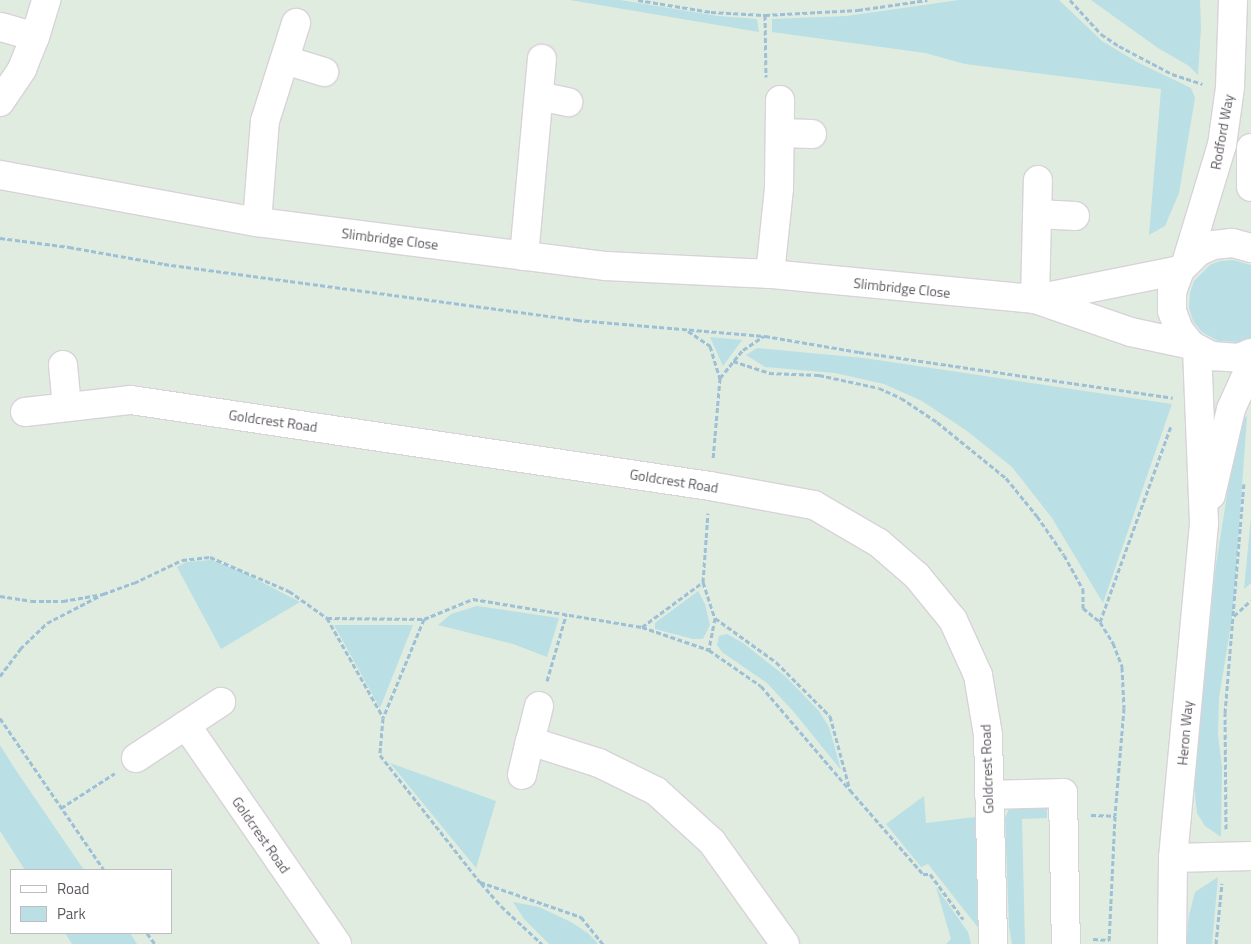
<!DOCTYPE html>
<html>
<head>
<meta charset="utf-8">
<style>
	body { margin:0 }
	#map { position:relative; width:1251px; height:944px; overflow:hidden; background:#e0ecdf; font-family:"Titillium Web",sans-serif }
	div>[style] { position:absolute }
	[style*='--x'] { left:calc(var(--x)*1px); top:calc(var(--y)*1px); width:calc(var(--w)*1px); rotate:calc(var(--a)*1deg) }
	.green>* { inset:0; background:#badfe4 }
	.path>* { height:3px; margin-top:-1.5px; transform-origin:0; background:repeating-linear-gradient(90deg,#9dc0d6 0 5px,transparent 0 7.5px) }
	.roads { filter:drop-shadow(1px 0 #d8d2d9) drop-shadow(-1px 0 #d8d2d9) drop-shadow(0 1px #d8d2d9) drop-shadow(0 -1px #d8d2d9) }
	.minor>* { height:28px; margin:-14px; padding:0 14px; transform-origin:14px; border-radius:14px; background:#fff }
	span { translate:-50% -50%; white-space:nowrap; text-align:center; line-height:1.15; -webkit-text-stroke:4px #fff; paint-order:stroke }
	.street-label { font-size:14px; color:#5e5860 }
	.legend { position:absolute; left:10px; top:869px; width:162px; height:65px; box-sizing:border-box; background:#fff; border:1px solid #bfbcbf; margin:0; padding:6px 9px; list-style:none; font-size:15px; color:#5e5860 }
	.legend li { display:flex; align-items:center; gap:10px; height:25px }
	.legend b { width:25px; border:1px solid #bfbcbf }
</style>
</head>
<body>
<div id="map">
	<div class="green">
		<div style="clip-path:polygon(570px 0,620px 0,718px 16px,757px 19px,759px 32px)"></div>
		<div style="clip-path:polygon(959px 0,1059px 0,1102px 41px,1137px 62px,1191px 88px,1195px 98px,1179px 193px,1165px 226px,1149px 235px,1161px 89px,965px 64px,925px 53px,772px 32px,772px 19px,847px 16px)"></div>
		<div style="clip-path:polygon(1091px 0,1200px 0,1201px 28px,1198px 75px,1189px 66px,1158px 48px)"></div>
		<div style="clip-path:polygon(1233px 260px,1251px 265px,1251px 338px,1239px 342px,1218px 341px,1202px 332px,1193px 321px,1189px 307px,1190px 293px,1194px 281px,1210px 265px,1220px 261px)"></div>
		<div style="clip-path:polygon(710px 337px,742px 340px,723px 366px)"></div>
		<div style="clip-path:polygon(757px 348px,864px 358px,1172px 404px,1103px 603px,1052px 518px,1012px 467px,967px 431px,922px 401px,884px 384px,835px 373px,765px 367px,746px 355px)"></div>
		<div style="clip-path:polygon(1244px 416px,1247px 417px,1233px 611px,1219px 698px,1218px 734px,1222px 767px,1221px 837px,1205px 826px,1197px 813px,1194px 784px,1215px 571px,1228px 489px)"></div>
		<div style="clip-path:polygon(1251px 517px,1251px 583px,1244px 589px)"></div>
		<div style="clip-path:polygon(211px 560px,242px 572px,300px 602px,221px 649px,177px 567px,186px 562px)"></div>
		<div style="clip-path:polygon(698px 591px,705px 604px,710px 625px,703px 639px,693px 639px,655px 629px,655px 623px)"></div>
		<div style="clip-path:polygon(477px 606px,559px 618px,547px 657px,513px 644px,438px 625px,451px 614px)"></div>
		<div style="clip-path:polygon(334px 625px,413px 625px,380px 708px)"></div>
		<div style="clip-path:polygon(727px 634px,743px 643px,785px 676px,819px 711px,829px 727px,841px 770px,793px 711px,767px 683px,722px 652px,717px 645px,719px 636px)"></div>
		<div style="clip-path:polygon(0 745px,13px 766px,84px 870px,25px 870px,0 831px)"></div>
		<div style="clip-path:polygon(390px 763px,496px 801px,476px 868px)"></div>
		<div style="clip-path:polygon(924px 796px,926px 823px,975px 817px,980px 930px,928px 864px,921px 867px,886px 824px)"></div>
		<div style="clip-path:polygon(1024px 806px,1047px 807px,1047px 818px,1022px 819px,1025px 944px,1012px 944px,1009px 927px,1005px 818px,1009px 809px)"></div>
		<div style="clip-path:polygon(1218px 877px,1212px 944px,1186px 944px,1189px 915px,1195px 892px)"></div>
		<div style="clip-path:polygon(936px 887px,968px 932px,971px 944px,946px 944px,951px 939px)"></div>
		<div style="clip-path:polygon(513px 902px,539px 907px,571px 922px,589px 934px,598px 944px,549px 944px,524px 919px)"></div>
		<div style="clip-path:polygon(65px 933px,130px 933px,137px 944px,72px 944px)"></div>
	</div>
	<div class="path">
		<div style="--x:638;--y:0;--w:74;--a:9.3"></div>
		<div style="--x:711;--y:12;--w:54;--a:3.2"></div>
		<div style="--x:765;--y:15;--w:93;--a:-3.1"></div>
		<div style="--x:858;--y:10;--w:70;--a:-8.2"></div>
		<div style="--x:1070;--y:0;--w:46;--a:47.6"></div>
		<div style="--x:1101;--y:34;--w:22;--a:34"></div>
		<div style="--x:1119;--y:46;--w:60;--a:27.8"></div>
		<div style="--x:1172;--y:74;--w:32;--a:18"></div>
		<div style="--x:765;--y:15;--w:62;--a:89.1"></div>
		<div style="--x:0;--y:238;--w:70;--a:7.4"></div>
		<div style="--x:69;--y:247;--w:97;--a:10.1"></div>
		<div style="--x:164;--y:264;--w:417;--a:7.7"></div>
		<div style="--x:577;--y:320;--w:189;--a:4.9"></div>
		<div style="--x:765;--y:336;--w:95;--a:9.7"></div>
		<div style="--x:859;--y:352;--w:317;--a:8.3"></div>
		<div style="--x:688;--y:331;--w:27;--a:34"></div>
		<div style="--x:710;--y:346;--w:34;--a:73"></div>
		<div style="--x:720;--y:378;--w:82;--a:94.9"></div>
		<div style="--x:733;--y:361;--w:38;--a:18"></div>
		<div style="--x:769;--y:373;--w:50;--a:2.3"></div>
		<div style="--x:819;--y:375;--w:61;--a:12.2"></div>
		<div style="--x:879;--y:388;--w:24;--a:24"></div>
		<div style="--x:901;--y:398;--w:43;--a:33.7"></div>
		<div style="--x:937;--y:422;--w:89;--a:39.1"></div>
		<div style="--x:1006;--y:478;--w:49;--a:50.8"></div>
		<div style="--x:1037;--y:516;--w:47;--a:55.3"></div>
		<div style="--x:1064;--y:555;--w:39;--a:61"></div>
		<div style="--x:1083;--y:589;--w:19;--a:90"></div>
		<div style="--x:1083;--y:608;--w:22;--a:39"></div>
		<div style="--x:1100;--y:622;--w:25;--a:58"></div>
		<div style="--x:1113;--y:643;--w:26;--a:69"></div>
		<div style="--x:1122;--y:667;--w:41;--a:87.2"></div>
		<div style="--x:1124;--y:708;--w:108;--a:94.8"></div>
		<div style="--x:1115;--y:816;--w:128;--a:92.7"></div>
		<div style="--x:720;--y:378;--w:36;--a:-51"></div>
		<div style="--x:743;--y:350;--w:25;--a:-34"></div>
		<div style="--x:703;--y:582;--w:38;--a:72"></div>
		<div style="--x:715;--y:618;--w:33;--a:101"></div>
		<div style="--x:0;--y:596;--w:31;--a:9"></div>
		<div style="--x:31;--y:601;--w:32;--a:0"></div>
		<div style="--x:63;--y:601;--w:41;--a:-9.9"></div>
		<div style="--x:103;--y:594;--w:33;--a:-20"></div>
		<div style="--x:134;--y:583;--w:53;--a:-25.6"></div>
		<div style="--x:182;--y:560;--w:28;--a:-6"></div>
		<div style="--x:210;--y:557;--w:86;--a:23.3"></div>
		<div style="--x:289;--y:591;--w:47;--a:35.4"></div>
		<div style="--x:327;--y:618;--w:97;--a:0.6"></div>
		<div style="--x:424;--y:619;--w:53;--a:-22.2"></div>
		<div style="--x:473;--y:599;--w:171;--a:9.4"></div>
		<div style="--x:642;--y:627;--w:76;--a:-36.4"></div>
		<div style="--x:703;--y:582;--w:69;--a:-85.9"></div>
		<div style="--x:1234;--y:616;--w:23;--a:-43"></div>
		<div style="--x:327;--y:618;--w:114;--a:60.5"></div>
		<div style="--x:715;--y:618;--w:75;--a:35.8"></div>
		<div style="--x:776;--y:662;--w:76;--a:45"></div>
		<div style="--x:830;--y:716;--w:77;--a:74.9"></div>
		<div style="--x:850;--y:790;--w:111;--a:49"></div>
		<div style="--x:923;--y:874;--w:7;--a:0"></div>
		<div style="--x:930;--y:874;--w:56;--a:53.7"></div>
		<div style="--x:424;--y:619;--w:107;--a:112.5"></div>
		<div style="--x:383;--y:718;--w:37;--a:95"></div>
		<div style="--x:380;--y:755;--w:162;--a:51.8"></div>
		<div style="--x:480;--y:882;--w:107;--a:19.1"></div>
		<div style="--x:581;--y:917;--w:35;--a:51"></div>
		<div style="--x:1100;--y:622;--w:208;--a:-70.1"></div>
		<div style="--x:642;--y:627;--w:71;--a:18.9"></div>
		<div style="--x:709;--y:650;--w:63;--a:34.7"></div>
		<div style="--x:761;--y:686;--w:134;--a:49.5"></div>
		<div style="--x:0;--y:676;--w:34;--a:-53"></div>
		<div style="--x:20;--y:649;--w:37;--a:-44"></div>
		<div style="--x:47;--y:623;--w:59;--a:-27.4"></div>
		<div style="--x:547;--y:681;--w:69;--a:-73.9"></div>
		<div style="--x:0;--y:718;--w:184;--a:55.6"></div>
		<div style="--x:61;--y:808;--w:64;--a:-32.9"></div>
		<div style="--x:1091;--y:815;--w:24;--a:2"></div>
		<div style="--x:1226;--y:829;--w:116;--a:-90.5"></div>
		<div style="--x:1225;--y:713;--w:230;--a:-85.3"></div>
		<div style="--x:481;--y:883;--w:30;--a:49"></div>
		<div style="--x:501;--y:906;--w:56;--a:42.8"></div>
		<div style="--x:147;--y:933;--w:14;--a:54"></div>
		<div style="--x:1093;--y:939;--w:16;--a:4"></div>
		<div style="--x:1216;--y:944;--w:61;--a:-84.4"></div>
	</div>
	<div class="roads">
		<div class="minor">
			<div style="--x:1;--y:27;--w:35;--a:16"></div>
			<div style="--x:285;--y:60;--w:41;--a:17.1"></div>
			<div style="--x:539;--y:96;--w:30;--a:12"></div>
			<div style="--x:0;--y:102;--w:40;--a:-56"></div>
			<div style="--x:22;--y:69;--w:35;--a:-68"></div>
			<div style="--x:35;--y:37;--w:39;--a:-73"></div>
			<div style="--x:780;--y:133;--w:32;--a:2"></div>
			<div style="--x:1251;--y:148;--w:39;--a:90"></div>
			<div style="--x:0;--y:175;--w:261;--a:10.4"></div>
			<div style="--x:257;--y:222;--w:352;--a:7.2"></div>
			<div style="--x:606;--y:266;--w:164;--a:2.8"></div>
			<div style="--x:770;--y:274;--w:266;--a:5.4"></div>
			<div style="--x:1035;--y:299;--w:102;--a:19"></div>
			<div style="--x:1131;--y:332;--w:61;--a:12.2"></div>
			<div style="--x:1037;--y:214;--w:38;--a:3"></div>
			<div style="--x:257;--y:222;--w:101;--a:-85.5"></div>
			<div style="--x:265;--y:121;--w:103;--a:-72.4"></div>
			<div style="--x:1251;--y:248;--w:20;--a:-165"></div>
			<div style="--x:1232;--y:243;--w:19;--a:174"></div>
			<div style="--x:1213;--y:245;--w:17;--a:155"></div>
			<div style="--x:1198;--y:252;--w:25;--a:135"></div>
			<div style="--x:1180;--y:270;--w:23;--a:110"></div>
			<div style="--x:1172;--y:292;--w:19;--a:90"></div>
			<div style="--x:1172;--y:311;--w:20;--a:70"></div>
			<div style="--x:1179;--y:330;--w:19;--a:51"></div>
			<div style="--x:1191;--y:345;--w:24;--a:28"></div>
			<div style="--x:1212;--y:356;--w:27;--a:4"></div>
			<div style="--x:1239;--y:358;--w:13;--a:-23"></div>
			<div style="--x:524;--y:256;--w:198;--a:-84.8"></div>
			<div style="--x:1187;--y:260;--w:120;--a:-73.1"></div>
			<div style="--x:1222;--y:145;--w:59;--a:-82.1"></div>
			<div style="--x:1230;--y:87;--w:87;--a:-88"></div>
			<div style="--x:770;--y:274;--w:86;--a:-84"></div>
			<div style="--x:779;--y:188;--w:88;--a:-89.3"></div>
			<div style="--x:1035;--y:299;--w:119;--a:-88.6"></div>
			<div style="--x:1036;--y:299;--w:147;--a:-11.4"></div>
			<div style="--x:63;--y:365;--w:42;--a:84.6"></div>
			<div style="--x:25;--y:412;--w:107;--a:-6.5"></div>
			<div style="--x:131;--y:400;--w:585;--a:8.45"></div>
			<div style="--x:710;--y:486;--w:106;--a:10.4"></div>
			<div style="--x:814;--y:505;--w:75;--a:30.3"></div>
			<div style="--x:879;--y:543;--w:50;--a:41"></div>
			<div style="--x:917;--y:576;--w:57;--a:50.7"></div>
			<div style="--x:953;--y:620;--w:60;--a:65.6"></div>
			<div style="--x:978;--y:675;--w:61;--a:80.5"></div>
			<div style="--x:988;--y:735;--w:209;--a:88.6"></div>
			<div style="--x:1211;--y:495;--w:88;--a:-76.9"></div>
			<div style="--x:1231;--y:409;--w:48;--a:-65.6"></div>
			<div style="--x:539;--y:706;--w:36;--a:104"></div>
			<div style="--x:530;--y:741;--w:72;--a:17.7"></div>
			<div style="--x:599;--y:763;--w:64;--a:26.2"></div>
			<div style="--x:656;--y:791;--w:76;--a:42.3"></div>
			<div style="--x:712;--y:842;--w:125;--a:54.4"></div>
			<div style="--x:186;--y:725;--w:266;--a:55.4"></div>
			<div style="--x:136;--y:758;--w:102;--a:-33.4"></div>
			<div style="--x:522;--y:775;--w:35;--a:-77"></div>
			<div style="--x:989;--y:795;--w:74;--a:-1.5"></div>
			<div style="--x:1063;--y:793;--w:151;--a:88.9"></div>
			<div style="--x:1173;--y:858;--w:78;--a:-1.5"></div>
			<div style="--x:1172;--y:944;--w:86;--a:-89.3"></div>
			<div style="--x:1173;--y:858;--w:336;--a:-84.7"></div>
			<div style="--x:1204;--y:523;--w:174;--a:-92.3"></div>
		</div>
	</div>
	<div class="street-label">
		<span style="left:1222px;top:132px;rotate:-80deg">Rodford Way</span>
		<span style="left:390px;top:239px;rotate:7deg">Slimbridge Close</span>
		<span style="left:902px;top:288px;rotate:6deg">Slimbridge Close</span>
		<span style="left:273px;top:421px;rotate:8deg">Goldcrest Road</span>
		<span style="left:674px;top:481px;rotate:9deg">Goldcrest Road</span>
		<span style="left:1185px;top:733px;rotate:-85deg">Heron Way</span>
		<span style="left:987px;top:769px;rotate:-92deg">Goldcrest Road</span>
		<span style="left:261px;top:835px;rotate:55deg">Goldcrest Road</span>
	</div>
	<ul class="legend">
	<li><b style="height:6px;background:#fff"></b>Road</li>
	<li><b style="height:14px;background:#badfe4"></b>Park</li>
	</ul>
</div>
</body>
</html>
